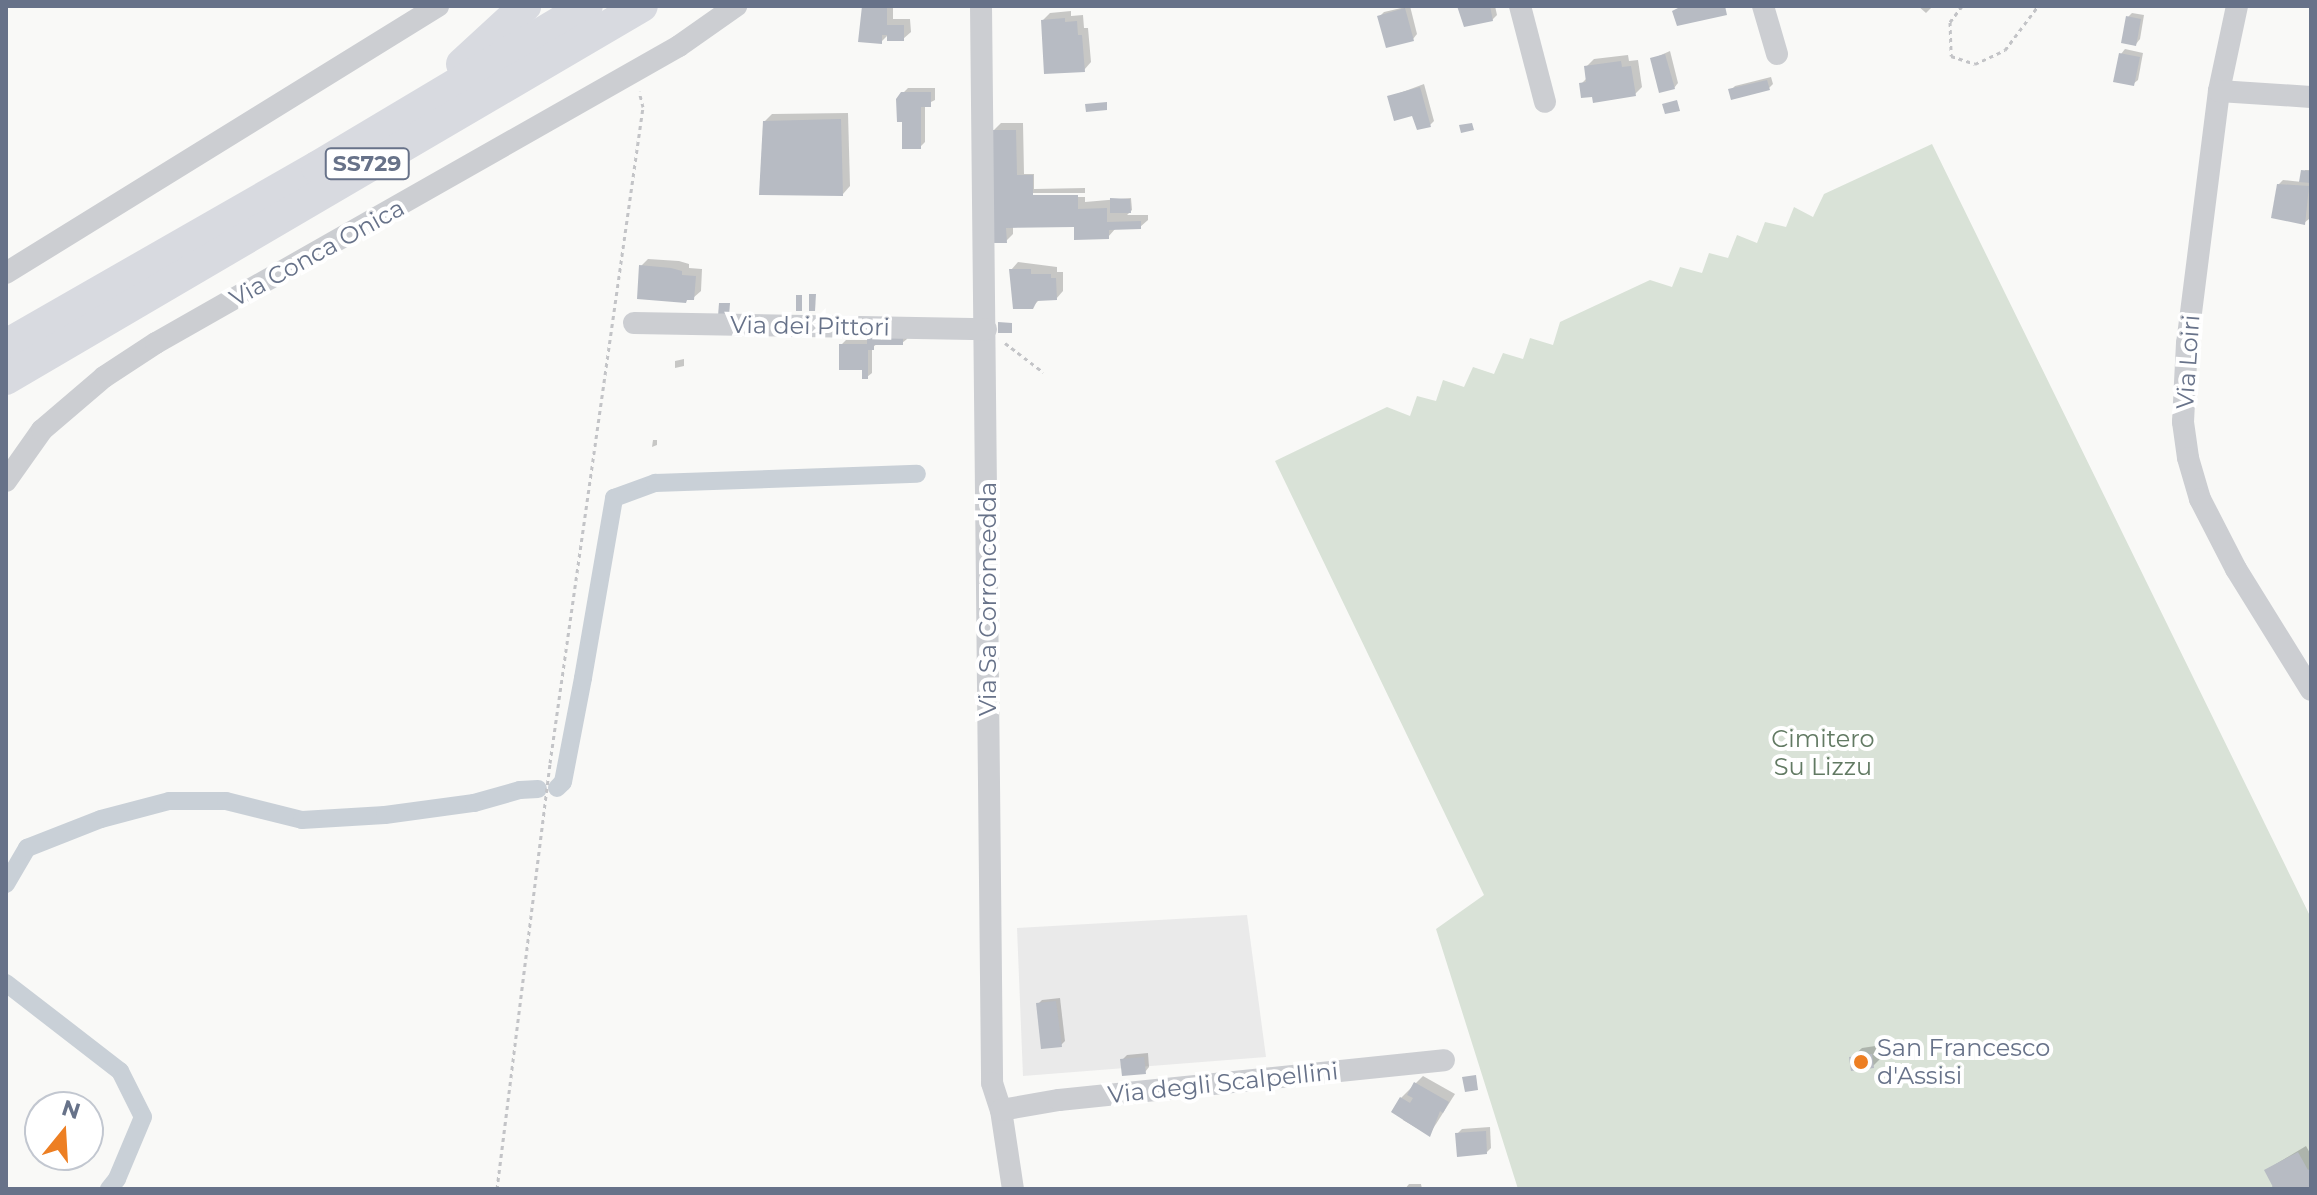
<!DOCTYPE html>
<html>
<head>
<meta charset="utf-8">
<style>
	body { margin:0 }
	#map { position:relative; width:2317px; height:1195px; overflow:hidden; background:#f9f9f7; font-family:Montserrat,sans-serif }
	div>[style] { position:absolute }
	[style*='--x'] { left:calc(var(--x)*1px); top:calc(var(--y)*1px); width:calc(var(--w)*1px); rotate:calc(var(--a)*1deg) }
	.built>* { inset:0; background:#eaeaea }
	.green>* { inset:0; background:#d9e2d7 }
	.shadow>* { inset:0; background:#0003 }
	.canal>* { height:18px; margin:-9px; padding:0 9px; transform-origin:9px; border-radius:9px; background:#c9d0d7 }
	.building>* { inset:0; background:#b7bbc3 }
	.path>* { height:3px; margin-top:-1.5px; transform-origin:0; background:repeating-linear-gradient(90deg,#c3c4c7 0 4px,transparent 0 8px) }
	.minor>* { height:22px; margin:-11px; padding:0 11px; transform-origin:11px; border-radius:11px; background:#ccced2 }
	.highway>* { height:32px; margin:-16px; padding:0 16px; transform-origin:16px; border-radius:16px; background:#d8dae0 }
	.dots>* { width:22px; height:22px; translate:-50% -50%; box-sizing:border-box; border:4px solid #fff; border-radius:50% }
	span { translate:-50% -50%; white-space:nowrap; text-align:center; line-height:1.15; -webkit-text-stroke:8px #fff; paint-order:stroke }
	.shield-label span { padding:2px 6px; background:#fff; border:2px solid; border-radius:6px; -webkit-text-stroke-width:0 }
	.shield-label { font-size:22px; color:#677289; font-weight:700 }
	.street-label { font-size:24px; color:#677289 }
	.park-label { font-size:24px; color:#627a63 }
	.poi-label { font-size:24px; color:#677289 }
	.left { translate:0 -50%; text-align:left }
	.frame { position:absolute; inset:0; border:8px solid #677289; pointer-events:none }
	.north { position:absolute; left:24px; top:1091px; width:80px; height:80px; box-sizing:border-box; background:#fff; border:2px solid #c2c7d0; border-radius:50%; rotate:18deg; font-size:22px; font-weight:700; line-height:32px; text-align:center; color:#677289 }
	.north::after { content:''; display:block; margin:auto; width:28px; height:36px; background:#ed7f23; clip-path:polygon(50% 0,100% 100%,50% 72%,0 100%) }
</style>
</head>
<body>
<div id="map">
	<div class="built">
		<div style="clip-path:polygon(1247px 915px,1266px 1057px,1023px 1076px,1017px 928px)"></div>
	</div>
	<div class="green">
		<div style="clip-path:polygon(1932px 144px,2311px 918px,2311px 1189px,1518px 1189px,1436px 929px,1484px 895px,1275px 461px,1387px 407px,1410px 416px,1417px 396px,1436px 401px,1443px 380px,1464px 387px,1473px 367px,1494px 374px,1503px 353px,1523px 359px,1530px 338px,1553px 345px,1560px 322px,1650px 280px,1672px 287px,1680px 267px,1702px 273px,1709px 253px,1728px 258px,1737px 235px,1757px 243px,1765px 222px,1786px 227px,1794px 207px,1813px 217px,1824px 194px)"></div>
	</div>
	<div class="shadow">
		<div style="clip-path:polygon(863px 6px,893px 6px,893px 19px,910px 19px,911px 32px,903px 39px,889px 34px,881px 42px)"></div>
		<div style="clip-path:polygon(1410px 6px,1417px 34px,1413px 39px,1379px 17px,1384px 12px)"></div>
		<div style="clip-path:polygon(1460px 6px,1495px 6px,1497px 15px,1492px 20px)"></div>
		<div style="clip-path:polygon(1918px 6px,1933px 6px,1926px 13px)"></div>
		<div style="clip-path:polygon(1071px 11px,1071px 16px,1083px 15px,1084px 28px,1088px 28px,1091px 62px,1084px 70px,1043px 20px,1050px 13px)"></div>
		<div style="clip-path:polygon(2132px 13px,2144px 15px,2140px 39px,2136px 44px,2128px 17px)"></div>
		<div style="clip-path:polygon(2125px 49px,2143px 53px,2138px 80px,2133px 84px,2121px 54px)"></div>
		<div style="clip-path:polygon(1670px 51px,1678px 83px,1674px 88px,1652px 59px)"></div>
		<div style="clip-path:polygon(1628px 55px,1629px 61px,1638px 60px,1642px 87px,1635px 94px,1581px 84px,1587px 78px,1586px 67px,1594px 59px)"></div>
		<div style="clip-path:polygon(1771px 77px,1773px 84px,1768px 89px,1731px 90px,1735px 86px)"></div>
		<div style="clip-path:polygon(1424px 84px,1434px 121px,1430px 125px,1389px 97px)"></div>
		<div style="clip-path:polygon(908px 88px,935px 88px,935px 100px,925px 105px,925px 142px,920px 147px,903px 93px)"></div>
		<div style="clip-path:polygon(848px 113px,850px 186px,843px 194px,765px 121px,772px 114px)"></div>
		<div style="clip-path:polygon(1001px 123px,1023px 123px,1024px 174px,1034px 174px,1034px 189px,1085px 188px,1085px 193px,1033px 193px,1029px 197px,1085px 197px,1085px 202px,1131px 198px,1132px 210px,1127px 215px,1148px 215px,1148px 220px,1140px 227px,1116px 228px,1108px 237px,1076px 225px,1013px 226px,1013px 234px,1006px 241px,993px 131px)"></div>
		<div style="clip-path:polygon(2305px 170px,2311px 170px,2311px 200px,2309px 219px,2304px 223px,2278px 185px,2283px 180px,2302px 182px)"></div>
		<div style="clip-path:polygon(648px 259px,679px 261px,689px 264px,689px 268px,702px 269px,701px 291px,693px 298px,641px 266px)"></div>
		<div style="clip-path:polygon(1018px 262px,1057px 267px,1057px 272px,1063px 272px,1063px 291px,1056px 299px,1039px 300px,1032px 307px,1011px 270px)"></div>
		<div style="clip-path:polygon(907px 328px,907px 339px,902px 343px,878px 343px,872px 348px,872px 373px,867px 377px,864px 368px,841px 345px,846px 340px,869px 340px)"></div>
		<div style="clip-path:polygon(684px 359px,684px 366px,675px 368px,675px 361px)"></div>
		<div style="clip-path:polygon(653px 440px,657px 440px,657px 445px,652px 447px)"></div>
		<div style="clip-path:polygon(1060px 998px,1065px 1041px,1061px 1045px,1038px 1004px,1042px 1000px)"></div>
		<div style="clip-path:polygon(1882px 1045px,1883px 1056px,1873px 1066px,1851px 1058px,1862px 1048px)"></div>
		<div style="clip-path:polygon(1148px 1053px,1149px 1067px,1145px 1072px,1122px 1060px,1127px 1055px)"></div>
		<div style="clip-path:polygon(1423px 1076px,1455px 1094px,1429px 1135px,1403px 1120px,1401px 1098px)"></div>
		<div style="clip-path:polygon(1490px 1127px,1491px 1148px,1487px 1152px,1457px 1134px,1462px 1129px)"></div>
		<div style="clip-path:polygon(2306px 1146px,2311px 1155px,2311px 1189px,2270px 1189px,2274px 1185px,2266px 1170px)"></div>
		<div style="clip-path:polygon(1409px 1184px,1421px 1184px,1422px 1189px,1405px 1189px)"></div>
	</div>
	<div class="canal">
		<div style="--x:557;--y:788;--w:8;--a:-45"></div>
		<div style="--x:563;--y:782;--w:106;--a:-79.1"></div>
		<div style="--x:583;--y:678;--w:183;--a:-80.2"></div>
		<div style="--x:614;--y:498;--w:44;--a:-20.1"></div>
		<div style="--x:655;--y:483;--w:262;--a:-2"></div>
		<div style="--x:6;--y:884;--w:42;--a:-59.7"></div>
		<div style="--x:27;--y:848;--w:79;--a:-21.4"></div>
		<div style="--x:101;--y:819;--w:70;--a:-14.8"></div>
		<div style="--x:169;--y:801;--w:57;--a:0"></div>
		<div style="--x:226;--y:801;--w:78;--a:14"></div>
		<div style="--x:302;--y:820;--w:83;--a:-3.4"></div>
		<div style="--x:385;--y:815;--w:90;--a:-7.7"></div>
		<div style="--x:474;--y:803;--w:48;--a:-15.8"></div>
		<div style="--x:520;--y:790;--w:18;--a:-3"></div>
		<div style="--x:6;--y:983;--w:144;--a:37.7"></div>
		<div style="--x:120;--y:1071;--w:51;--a:63.4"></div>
		<div style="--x:143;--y:1117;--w:67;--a:112.8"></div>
		<div style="--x:117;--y:1179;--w:13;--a:129"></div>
	</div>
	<div class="building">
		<div style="clip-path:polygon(862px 6px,887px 6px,887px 25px,904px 25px,904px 41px,887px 41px,887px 35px,882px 35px,882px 44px,858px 42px)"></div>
		<div style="clip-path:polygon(1457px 6px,1490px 6px,1493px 21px,1464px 27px)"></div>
		<div style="clip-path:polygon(1682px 6px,1725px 6px,1727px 15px,1677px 26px,1672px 11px)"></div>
		<div style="clip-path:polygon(1405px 8px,1414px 41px,1386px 48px,1377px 16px)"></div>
		<div style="clip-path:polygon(2126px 16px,2141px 19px,2136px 46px,2121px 43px)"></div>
		<div style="clip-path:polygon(1065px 18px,1065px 22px,1077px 21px,1078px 35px,1082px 35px,1085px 72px,1044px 74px,1041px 20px)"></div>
		<div style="clip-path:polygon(2119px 53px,2140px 57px,2134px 86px,2113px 82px)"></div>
		<div style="clip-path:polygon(1665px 54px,1675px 89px,1659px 93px,1650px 58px)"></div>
		<div style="clip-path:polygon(1621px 61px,1622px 67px,1631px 66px,1636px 96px,1593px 103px,1592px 97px,1581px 98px,1579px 83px,1586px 82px,1584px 66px)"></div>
		<div style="clip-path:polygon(1767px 80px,1770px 90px,1731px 100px,1728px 89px)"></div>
		<div style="clip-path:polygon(1420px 87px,1431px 127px,1417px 130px,1412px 116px,1394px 121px,1387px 96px)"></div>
		<div style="clip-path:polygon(901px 92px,931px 92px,931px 107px,921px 107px,921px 149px,902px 149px,902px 122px,897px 122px,896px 99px)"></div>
		<div style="clip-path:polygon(1677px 100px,1680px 111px,1665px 114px,1662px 104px)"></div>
		<div style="clip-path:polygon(1107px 102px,1107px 110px,1086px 112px,1085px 104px)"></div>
		<div style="clip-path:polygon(841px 119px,843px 196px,759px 195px,763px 121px)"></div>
		<div style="clip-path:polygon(1472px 123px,1474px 130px,1461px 133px,1459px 125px)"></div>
		<div style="clip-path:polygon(991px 130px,1016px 130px,1017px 175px,1033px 175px,1033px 195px,1078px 195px,1078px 209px,1107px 208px,1107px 222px,1141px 221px,1141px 229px,1109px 230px,1109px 239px,1074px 240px,1074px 227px,1006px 228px,1007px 243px,993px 243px)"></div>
		<div style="clip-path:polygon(2301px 170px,2311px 171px,2311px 183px,2299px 182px)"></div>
		<div style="clip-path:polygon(2277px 184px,2309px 186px,2305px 225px,2271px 218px)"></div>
		<div style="clip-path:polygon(1110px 198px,1130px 199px,1131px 213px,1110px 213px)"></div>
		<div style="clip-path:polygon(639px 265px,671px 268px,682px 271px,682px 275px,696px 276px,694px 300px,687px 300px,686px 303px,637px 299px)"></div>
		<div style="clip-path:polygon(1009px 269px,1031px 269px,1031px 274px,1051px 274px,1051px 278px,1056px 278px,1057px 300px,1037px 301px,1033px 309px,1013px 309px)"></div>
		<div style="clip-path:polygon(809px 294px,816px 294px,815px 311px,809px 311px)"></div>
		<div style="clip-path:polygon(796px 295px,802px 295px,802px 311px,796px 311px)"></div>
		<div style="clip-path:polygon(719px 303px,730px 303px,729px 316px,718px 316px)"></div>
		<div style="clip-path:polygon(998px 322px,1012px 323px,1012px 333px,998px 333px)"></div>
		<div style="clip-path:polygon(867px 331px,903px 331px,903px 345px,874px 345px,874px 350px,868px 350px,868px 379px,862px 379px,862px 370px,839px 370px,839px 344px,867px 344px)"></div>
		<div style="clip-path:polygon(1056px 1001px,1062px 1047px,1041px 1049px,1036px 1003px)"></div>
		<div style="clip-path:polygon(1872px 1054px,1874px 1068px,1851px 1071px,1849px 1057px)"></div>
		<div style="clip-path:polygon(1144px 1057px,1146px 1074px,1122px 1076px,1120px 1059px)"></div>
		<div style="clip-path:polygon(1476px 1075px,1478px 1090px,1465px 1092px,1462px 1077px)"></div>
		<div style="clip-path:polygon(1414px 1082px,1449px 1102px,1443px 1113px,1440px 1111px,1430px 1137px,1391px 1112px,1400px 1097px,1410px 1103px,1413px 1098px,1407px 1095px)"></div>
		<div style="clip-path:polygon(1486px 1131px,1487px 1154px,1457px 1157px,1455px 1133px)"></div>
		<div style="clip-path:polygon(2298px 1152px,2308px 1170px,2311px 1168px,2311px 1189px,2274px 1189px,2264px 1170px)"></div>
	</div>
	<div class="path">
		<div style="--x:1962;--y:6;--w:20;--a:127"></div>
		<div style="--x:1950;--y:22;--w:34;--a:88"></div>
		<div style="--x:1951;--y:56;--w:25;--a:18"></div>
		<div style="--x:1975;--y:64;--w:33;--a:-25"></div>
		<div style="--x:2005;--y:50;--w:55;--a:-53.1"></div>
		<div style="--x:1005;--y:343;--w:48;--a:37.3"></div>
		<div style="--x:497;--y:1189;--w:429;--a:-82.9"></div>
		<div style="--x:550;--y:763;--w:663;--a:-81.93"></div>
		<div style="--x:643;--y:107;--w:16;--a:-104"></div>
	</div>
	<div class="minor">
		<div style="--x:981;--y:6;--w:1077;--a:89.41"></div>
		<div style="--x:992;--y:1083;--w:28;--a:72"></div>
		<div style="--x:1001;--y:1110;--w:80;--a:81.4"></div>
		<div style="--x:1520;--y:6;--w:99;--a:75.4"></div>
		<div style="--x:1763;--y:6;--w:50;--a:73.7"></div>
		<div style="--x:2237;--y:6;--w:87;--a:102"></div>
		<div style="--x:2219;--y:91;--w:254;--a:97.2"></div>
		<div style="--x:2187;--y:343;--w:79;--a:92.9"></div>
		<div style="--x:2183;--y:422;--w:36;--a:82"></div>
		<div style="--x:2188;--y:458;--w:43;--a:73.7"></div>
		<div style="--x:2200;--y:499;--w:79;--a:62.8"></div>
		<div style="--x:2236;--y:569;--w:142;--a:58.2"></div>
		<div style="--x:2219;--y:91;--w:92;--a:3.7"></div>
		<div style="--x:6;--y:273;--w:508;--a:-31.72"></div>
		<div style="--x:634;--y:323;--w:352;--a:1"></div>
		<div style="--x:6;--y:481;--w:62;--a:-54.8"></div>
		<div style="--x:42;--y:430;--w:82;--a:-40.5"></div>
		<div style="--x:104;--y:377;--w:62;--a:-33.2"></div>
		<div style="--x:156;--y:343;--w:601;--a:-29.59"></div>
		<div style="--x:679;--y:46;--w:70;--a:-35.1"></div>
		<div style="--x:1001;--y:1110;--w:59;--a:-9.8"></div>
		<div style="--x:1059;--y:1100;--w:387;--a:-5.9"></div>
	</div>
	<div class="highway">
		<div style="--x:462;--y:64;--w:86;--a:-42.6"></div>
		<div style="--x:6;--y:345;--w:358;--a:-29.8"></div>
		<div style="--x:317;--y:167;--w:314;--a:-30.8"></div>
		<div style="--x:6;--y:379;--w:737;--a:-30.39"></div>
	</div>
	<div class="dots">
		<div style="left:1861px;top:1062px;background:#ed7f23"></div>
	</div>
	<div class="shield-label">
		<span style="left:367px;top:164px">SS729</span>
	</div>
	<div class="street-label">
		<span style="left:317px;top:253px;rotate:-29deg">Via Conca Onica</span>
		<span style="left:810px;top:326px;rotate:1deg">Via dei Pittori</span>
		<span style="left:2188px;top:362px;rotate:-86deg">Via Loiri</span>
		<span style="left:988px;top:599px;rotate:-90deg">Via Sa Corroncedda</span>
		<span style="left:1223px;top:1083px;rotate:-6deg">Via degli Scalpellini</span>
	</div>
	<div class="park-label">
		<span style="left:1823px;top:753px">Cimitero<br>Su Lizzu</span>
	</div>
	<div class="poi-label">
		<span class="left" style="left:1877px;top:1062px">San Francesco<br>d'Assisi</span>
	</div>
	<div class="frame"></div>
	<div class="north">N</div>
</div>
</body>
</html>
